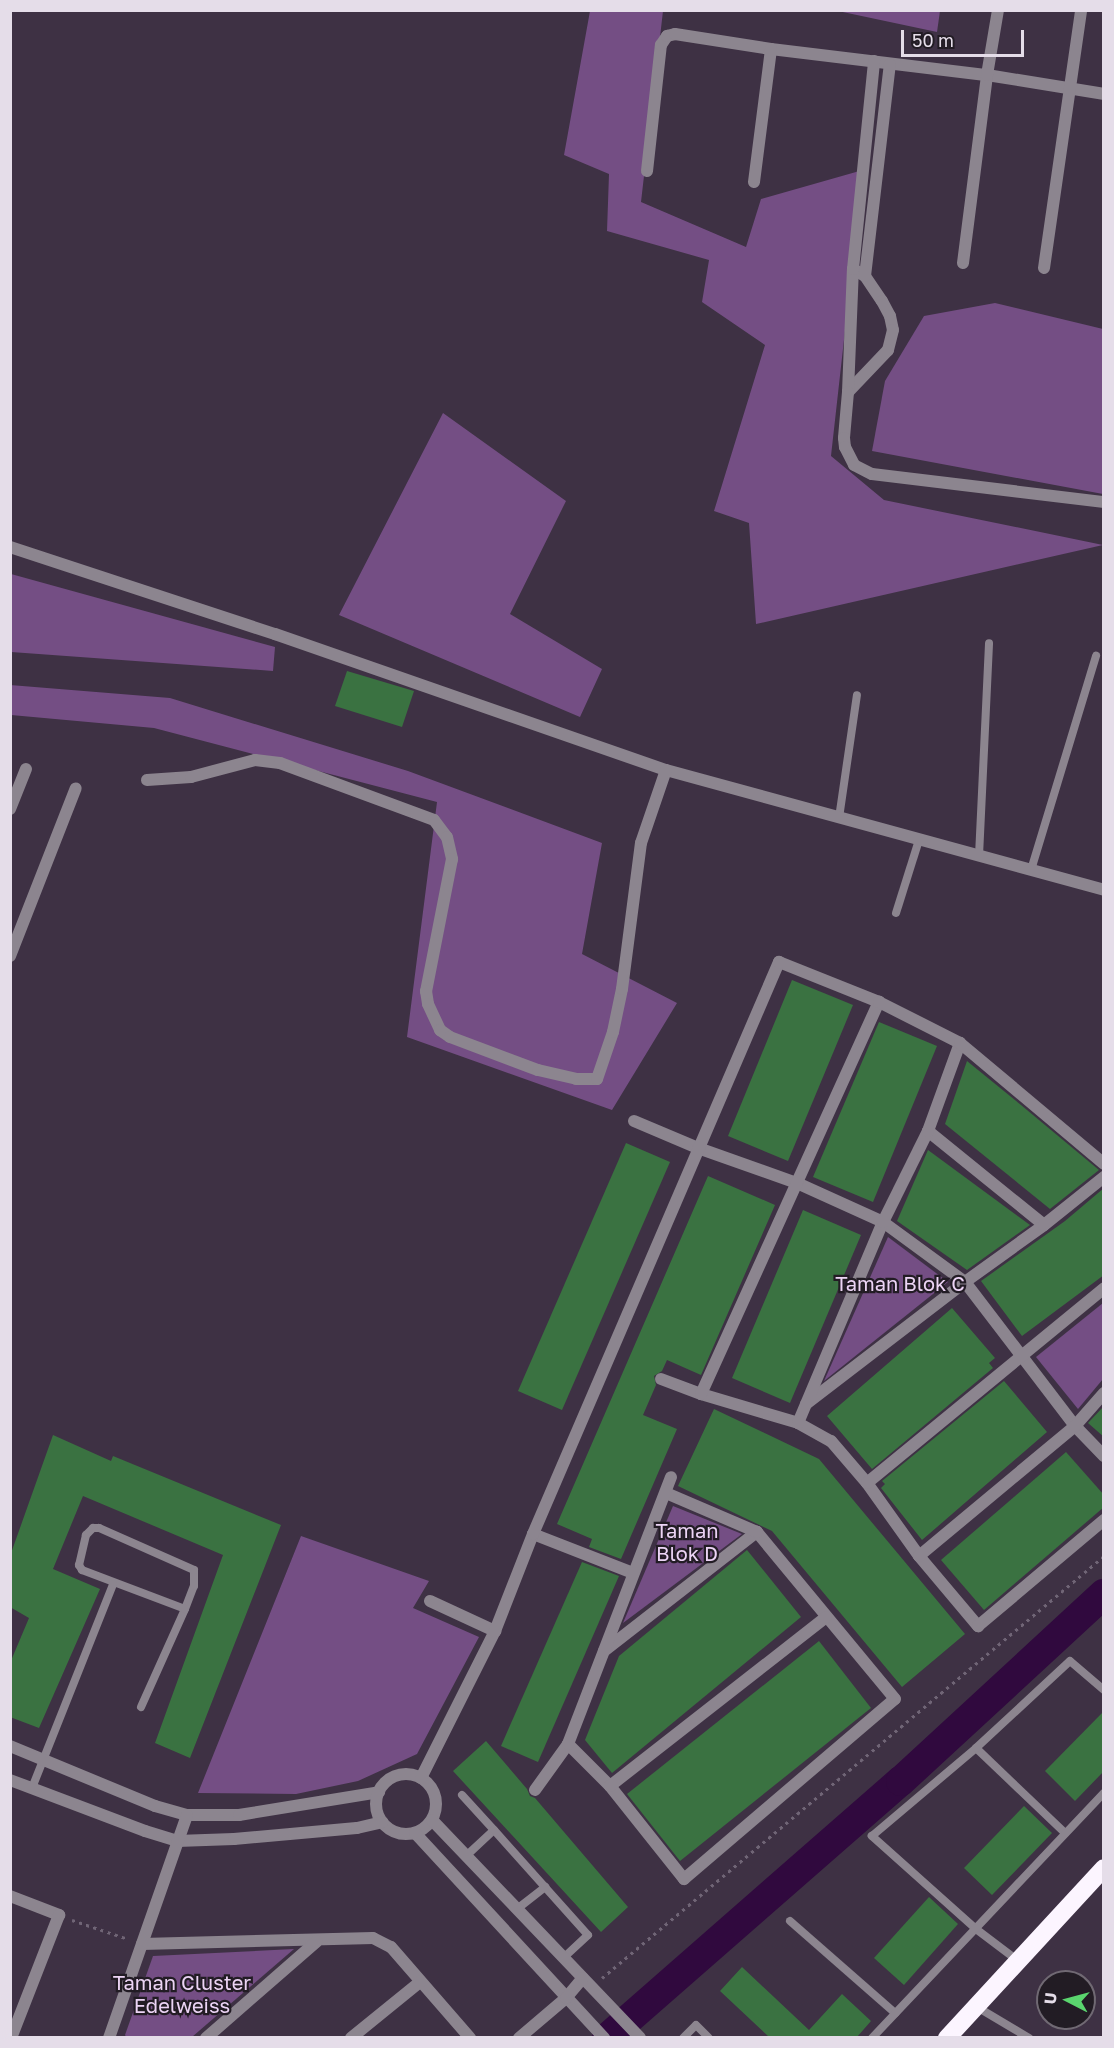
<!DOCTYPE html>
<html>
<head>
<meta charset="utf-8">
<style>
	body { margin:0 }
	#map { position:relative; width:1114px; height:2048px; overflow:hidden; background:#3e3144; font-family:"Golos Text",sans-serif }
	div>[style] { position:absolute }
	[style*='--x'] { left:calc(var(--x)*1px); top:calc(var(--y)*1px); width:calc(var(--w)*1px); rotate:calc(var(--a)*1deg) }
	.green>* { inset:0; background:#744e84 }
	.river>* { height:30px; margin:-15px; padding:0 15px; transform-origin:15px; border-radius:15px; background:#30093e }
	.building>* { inset:0; background:#3a7241 }
	.path>* { height:3px; margin-top:-1.5px; transform-origin:0; background:repeating-linear-gradient(90deg,#706576 0 3px,transparent 0 7.5px) }
	.lane>* { height:8px; margin:-4px; padding:0 4px; transform-origin:4px; border-radius:4px; background:#8c858f }
	.street>* { height:12px; margin:-6px; padding:0 6px; transform-origin:6px; border-radius:6px; background:#8c858f }
	.street>.ring { margin:-6px; padding:0; box-sizing:content-box; background:none; border:12px solid #8c858f; border-radius:50% }
	.highway>* { height:18px; margin:-9px; padding:0 9px; transform-origin:9px; border-radius:9px; background:#fcf5ff }
	span { translate:-50% -50%; white-space:nowrap; text-align:center; line-height:1.15; -webkit-text-stroke:4.5px #221c24; paint-order:stroke }
	.park-label { font-size:20px; color:#ecd4f5 }
	.frame { position:absolute; inset:0; border:12px solid #e5dde9; pointer-events:none }
	.north { position:absolute; left:1036px; top:1970px; width:60px; height:60px; box-sizing:border-box; background:#221c24; border:2px solid #706973; border-radius:50%; rotate:276deg; font-size:16px; font-weight:700; line-height:24px; text-align:center; color:#e5dde9 }
	.north::after { content:''; display:block; margin:auto; width:21px; height:27px; background:#5ad56e; clip-path:polygon(50% 0,100% 100%,50% 72%,0 100%) }
	.scale { position:absolute; left:901px; top:30px; width:123px; height:27px; box-sizing:border-box; border:3px solid #e5dde9; border-top:0; padding-left:8px; font-size:18px; line-height:21px; white-space:nowrap; color:#e5dde9; -webkit-text-stroke:4px #221c24; paint-order:stroke }
</style>
</head>
<body>
<div id="map">
	<div class="green">
		<div style="clip-path:polygon(590px 11px,663px 11px,641px 202px,746px 247px,761px 199px,863px 170px,831px 456px,884px 500px,1103px 545px,756px 624px,749px 523px,714px 511px,765px 345px,702px 302px,709px 260px,607px 231px,609px 174px,564px 155px)"></div>
		<div style="clip-path:polygon(838px 11px,940px 11px,937px 32px)"></div>
		<div style="clip-path:polygon(995px 303px,1103px 329px,1103px 494px,872px 451px,885px 381px,924px 316px)"></div>
		<div style="clip-path:polygon(443px 413px,566px 501px,510px 614px,602px 669px,580px 717px,339px 615px)"></div>
		<div style="clip-path:polygon(11px 574px,275px 647px,273px 671px,11px 652px)"></div>
		<div style="clip-path:polygon(10px 685px,170px 698px,408px 771px,602px 843px,582px 954px,677px 1003px,612px 1110px,407px 1037px,437px 802px,154px 728px,11px 715px)"></div>
		<div style="clip-path:polygon(888px 1237px,948px 1282px,824px 1381px)"></div>
		<div style="clip-path:polygon(1103px 1303px,1103px 1379px,1078px 1409px,1036px 1357px)"></div>
		<div style="clip-path:polygon(673px 1506px,742px 1534px,623px 1623px)"></div>
		<div style="clip-path:polygon(301px 1536px,429px 1581px,413px 1608px,479px 1637px,417px 1754px,358px 1781px,296px 1794px,198px 1793px)"></div>
		<div style="clip-path:polygon(294px 1949px,192px 2037px,127px 2038px,125px 2035px,153px 1956px)"></div>
	</div>
	<div class="river">
		<div style="--x:607;--y:2038;--w:390;--a:-41.2"></div>
		<div style="--x:901;--y:1781;--w:276;--a:-42.7"></div>
	</div>
	<div class="building">
		<div style="clip-path:polygon(347px 671px,414px 691px,402px 727px,335px 706px)"></div>
		<div style="clip-path:polygon(792px 980px,853px 1005px,788px 1161px,728px 1136px)"></div>
		<div style="clip-path:polygon(879px 1022px,937px 1046px,873px 1202px,813px 1177px)"></div>
		<div style="clip-path:polygon(967px 1061px,1021px 1105px,1099px 1170px,1050px 1209px,945px 1124px)"></div>
		<div style="clip-path:polygon(626px 1143px,670px 1162px,562px 1410px,518px 1391px)"></div>
		<div style="clip-path:polygon(928px 1150px,1030px 1225px,967px 1270px,897px 1221px)"></div>
		<div style="clip-path:polygon(708px 1176px,775px 1205px,701px 1375px,667px 1360px,662px 1371px,654px 1376px,656px 1385px,643px 1415px,677px 1429px,621px 1559px,589px 1547px,592px 1539px,557px 1524px)"></div>
		<div style="clip-path:polygon(1104px 1188px,1104px 1275px,1022px 1336px,981px 1281px,1065px 1221px)"></div>
		<div style="clip-path:polygon(803px 1210px,861px 1235px,790px 1403px,732px 1378px)"></div>
		<div style="clip-path:polygon(952px 1308px,995px 1358px,989px 1363px,993px 1368px,872px 1469px,827px 1416px)"></div>
		<div style="clip-path:polygon(1004px 1381px,1047px 1432px,922px 1540px,881px 1488px,885px 1484px,882px 1481px)"></div>
		<div style="clip-path:polygon(1104px 1406px,1104px 1437px,1088px 1423px)"></div>
		<div style="clip-path:polygon(714px 1409px,819px 1459px,965px 1634px,902px 1687px,772px 1531px,678px 1486px)"></div>
		<div style="clip-path:polygon(53px 1435px,111px 1461px,113px 1456px,281px 1525px,190px 1758px,155px 1743px,223px 1555px,83px 1496px,53px 1569px,100px 1589px,39px 1728px,10px 1717px,10px 1663px,29px 1618px,10px 1607px,10px 1556px)"></div>
		<div style="clip-path:polygon(1066px 1452px,1104px 1495px,1104px 1507px,984px 1610px,941px 1560px)"></div>
		<div style="clip-path:polygon(747px 1550px,801px 1617px,612px 1773px,585px 1740px,619px 1656px)"></div>
		<div style="clip-path:polygon(582px 1562px,619px 1576px,538px 1762px,501px 1746px)"></div>
		<div style="clip-path:polygon(819px 1641px,871px 1708px,680px 1861px,627px 1794px)"></div>
		<div style="clip-path:polygon(1104px 1711px,1104px 1771px,1075px 1801px,1045px 1771px)"></div>
		<div style="clip-path:polygon(486px 1741px,527px 1789px,530px 1796px,535px 1798px,628px 1907px,601px 1932px,453px 1771px)"></div>
		<div style="clip-path:polygon(1024px 1806px,1052px 1833px,992px 1895px,964px 1868px)"></div>
		<div style="clip-path:polygon(929px 1897px,958px 1924px,904px 1985px,874px 1958px)"></div>
		<div style="clip-path:polygon(742px 1967px,809px 2030px,842px 1994px,871px 2021px,857px 2037px,769px 2037px,720px 1991px)"></div>
	</div>
	<div class="path">
		<div style="--x:72;--y:1920;--w:59;--a:18.7"></div>
		<div style="--x:602;--y:1978;--w:656;--a:-40.05"></div>
	</div>
	<div class="lane">
		<div style="--x:839;--y:818;--w:124;--a:-81.7"></div>
		<div style="--x:979;--y:856;--w:213;--a:-87.3"></div>
		<div style="--x:1031;--y:870;--w:224;--a:-73.1"></div>
		<div style="--x:896;--y:913;--w:77;--a:-72.5"></div>
		<div style="--x:141;--y:1707;--w:107;--a:-65.8"></div>
		<div style="--x:185;--y:1609;--w:25;--a:-69"></div>
		<div style="--x:194;--y:1586;--w:16;--a:-90"></div>
		<div style="--x:194;--y:1570;--w:104;--a:-156.1"></div>
		<div style="--x:99;--y:1528;--w:6;--a:180"></div>
		<div style="--x:93;--y:1528;--w:10;--a:135"></div>
		<div style="--x:86;--y:1535;--w:31;--a:103"></div>
		<div style="--x:79;--y:1565;--w:6;--a:59"></div>
		<div style="--x:82;--y:1570;--w:110;--a:20.7"></div>
		<div style="--x:976;--y:1748;--w:123;--a:43.7"></div>
		<div style="--x:32;--y:1788;--w:219;--a:-68.3"></div>
		<div style="--x:462;--y:1795;--w:47;--a:47.6"></div>
		<div style="--x:466;--y:1856;--w:38;--a:-43"></div>
		<div style="--x:494;--y:1830;--w:141;--a:48.2"></div>
		<div style="--x:588;--y:1935;--w:34;--a:137"></div>
		<div style="--x:517;--y:1909;--w:36;--a:-38"></div>
		<div style="--x:790;--y:1921;--w:140;--a:41.2"></div>
		<div style="--x:1017;--y:1960;--w:51;--a:-142.9"></div>
		<div style="--x:976;--y:1929;--w:140;--a:-138.2"></div>
		<div style="--x:872;--y:1836;--w:136;--a:-40.2"></div>
		<div style="--x:976;--y:1748;--w:128;--a:-42.8"></div>
		<div style="--x:1070;--y:1661;--w:45;--a:40.5"></div>
		<div style="--x:977;--y:2007;--w:61;--a:30.8"></div>
		<div style="--x:683;--y:2038;--w:18;--a:-45"></div>
		<div style="--x:696;--y:2025;--w:18;--a:45"></div>
		<div style="--x:872;--y:2038;--w:337;--a:-46.6"></div>
	</div>
	<div class="street">
		<div style="--x:647;--y:171;--w:127;--a:-83.7"></div>
		<div style="--x:661;--y:45;--w:11;--a:-56"></div>
		<div style="--x:667;--y:36;--w:8;--a:-14"></div>
		<div style="--x:675;--y:34;--w:97;--a:8.9"></div>
		<div style="--x:771;--y:49;--w:218;--a:6.9"></div>
		<div style="--x:987;--y:75;--w:119;--a:9.2"></div>
		<div style="--x:754;--y:182;--w:134;--a:-82.7"></div>
		<div style="--x:963;--y:263;--w:190;--a:-82.7"></div>
		<div style="--x:987;--y:75;--w:66;--a:-80.4"></div>
		<div style="--x:1044;--y:268;--w:261;--a:-81.8"></div>
		<div style="--x:853;--y:269;--w:14;--a:30"></div>
		<div style="--x:865;--y:276;--w:30;--a:56"></div>
		<div style="--x:882;--y:301;--w:17;--a:62"></div>
		<div style="--x:890;--y:316;--w:14;--a:78"></div>
		<div style="--x:893;--y:330;--w:21;--a:104"></div>
		<div style="--x:888;--y:350;--w:58;--a:133.6"></div>
		<div style="--x:848;--y:392;--w:123;--a:-87.7"></div>
		<div style="--x:853;--y:269;--w:209;--a:-84.2"></div>
		<div style="--x:865;--y:276;--w:213;--a:-83.3"></div>
		<div style="--x:848;--y:392;--w:46;--a:95"></div>
		<div style="--x:844;--y:438;--w:9;--a:84"></div>
		<div style="--x:845;--y:447;--w:20;--a:63"></div>
		<div style="--x:854;--y:465;--w:20;--a:27"></div>
		<div style="--x:872;--y:474;--w:234;--a:6.9"></div>
		<div style="--x:10;--y:547;--w:279;--a:18.2"></div>
		<div style="--x:275;--y:634;--w:414;--a:19.2"></div>
		<div style="--x:666;--y:770;--w:454;--a:15.3"></div>
		<div style="--x:147;--y:780;--w:44;--a:-3.9"></div>
		<div style="--x:191;--y:777;--w:66;--a:-14.9"></div>
		<div style="--x:255;--y:760;--w:25;--a:7"></div>
		<div style="--x:280;--y:763;--w:164;--a:20.3"></div>
		<div style="--x:434;--y:820;--w:21;--a:53"></div>
		<div style="--x:447;--y:837;--w:23;--a:77"></div>
		<div style="--x:452;--y:859;--w:135;--a:101.1"></div>
		<div style="--x:426;--y:991;--w:13;--a:81"></div>
		<div style="--x:428;--y:1004;--w:29;--a:65"></div>
		<div style="--x:440;--y:1030;--w:12;--a:35"></div>
		<div style="--x:450;--y:1037;--w:94;--a:20.6"></div>
		<div style="--x:538;--y:1070;--w:39;--a:13"></div>
		<div style="--x:576;--y:1079;--w:21;--a:0"></div>
		<div style="--x:597;--y:1079;--w:50;--a:-71.2"></div>
		<div style="--x:613;--y:1032;--w:44;--a:-78.2"></div>
		<div style="--x:622;--y:989;--w:147;--a:-82.6"></div>
		<div style="--x:641;--y:843;--w:77;--a:-71.1"></div>
		<div style="--x:10;--y:809;--w:43;--a:-68.2"></div>
		<div style="--x:10;--y:956;--w:180;--a:-68.6"></div>
		<div style="--x:634;--y:1121;--w:69;--a:22.9"></div>
		<div style="--x:698;--y:1148;--w:105;--a:19.5"></div>
		<div style="--x:797;--y:1183;--w:94;--a:24.4"></div>
		<div style="--x:883;--y:1222;--w:102;--a:36.2"></div>
		<div style="--x:965;--y:1282;--w:181;--a:52.6"></div>
		<div style="--x:1075;--y:1426;--w:42;--a:46"></div>
		<div style="--x:928;--y:1131;--w:149;--a:39"></div>
		<div style="--x:661;--y:1379;--w:43;--a:20.6"></div>
		<div style="--x:701;--y:1394;--w:101;--a:16.6"></div>
		<div style="--x:798;--y:1423;--w:38;--a:29"></div>
		<div style="--x:831;--y:1441;--w:55;--a:49.4"></div>
		<div style="--x:867;--y:1483;--w:90;--a:54.5"></div>
		<div style="--x:919;--y:1556;--w:92;--a:49.9"></div>
		<div style="--x:978;--y:1626;--w:165;--a:-40.1"></div>
		<div style="--x:701;--y:1394;--w:431;--a:-65.6"></div>
		<div style="--x:806;--y:1404;--w:200;--a:-37.5"></div>
		<div style="--x:965;--y:1282;--w:97;--a:-35.8"></div>
		<div style="--x:1044;--y:1225;--w:77;--a:-38.7"></div>
		<div style="--x:798;--y:1423;--w:218;--a:-67.1"></div>
		<div style="--x:883;--y:1222;--w:102;--a:-63.7"></div>
		<div style="--x:928;--y:1131;--w:94;--a:-70"></div>
		<div style="--x:867;--y:1483;--w:307;--a:-39.4"></div>
		<div style="--x:533;--y:1534;--w:107;--a:21.3"></div>
		<div style="--x:919;--y:1556;--w:203;--a:-39.8"></div>
		<div style="--x:1075;--y:1426;--w:44;--a:-48.7"></div>
		<div style="--x:430;--y:1601;--w:72;--a:24.8"></div>
		<div style="--x:604;--y:1651;--w:194;--a:-37.9"></div>
		<div style="--x:568;--y:1744;--w:59;--a:45"></div>
		<div style="--x:610;--y:1786;--w:119;--a:51.5"></div>
		<div style="--x:684;--y:1879;--w:277;--a:-40.5"></div>
		<div style="--x:895;--y:1699;--w:217;--a:-129.6"></div>
		<div style="--x:757;--y:1532;--w:99;--a:-156.8"></div>
		<div style="--x:10;--y:1746;--w:157;--a:22.5"></div>
		<div style="--x:155;--y:1806;--w:33;--a:16"></div>
		<div style="--x:187;--y:1815;--w:52;--a:0"></div>
		<div style="--x:239;--y:1815;--w:142;--a:-9.3"></div>
		<div class="ring" style="left:376px;top:1774px;width:48px;height:48px"></div>
		<div style="--x:421;--y:1778;--w:165;--a:-63.3"></div>
		<div style="--x:495;--y:1631;--w:104;--a:-68.6"></div>
		<div style="--x:533;--y:1534;--w:623;--a:-66.73"></div>
		<div style="--x:779;--y:962;--w:108;--a:21.8"></div>
		<div style="--x:879;--y:1002;--w:91;--a:26.8"></div>
		<div style="--x:960;--y:1043;--w:188;--a:40"></div>
		<div style="--x:10;--y:1780;--w:144;--a:20.7"></div>
		<div style="--x:145;--y:1831;--w:34;--a:17"></div>
		<div style="--x:177;--y:1841;--w:57;--a:-2"></div>
		<div style="--x:234;--y:1839;--w:123;--a:-5.1"></div>
		<div style="--x:357;--y:1828;--w:26;--a:-13"></div>
		<div style="--x:610;--y:1786;--w:274;--a:-38"></div>
		<div style="--x:535;--y:1790;--w:57;--a:-54.3"></div>
		<div style="--x:568;--y:1744;--w:286;--a:-68.9"></div>
		<div style="--x:432;--y:1820;--w:301;--a:46.3"></div>
		<div style="--x:415;--y:1833;--w:279;--a:47.3"></div>
		<div style="--x:10;--y:1896;--w:53;--a:21.2"></div>
		<div style="--x:59;--y:1915;--w:132;--a:111.3"></div>
		<div style="--x:142;--y:1944;--w:231;--a:-1.5"></div>
		<div style="--x:373;--y:1938;--w:20;--a:27"></div>
		<div style="--x:391;--y:1947;--w:121;--a:49"></div>
		<div style="--x:109;--y:2038;--w:236;--a:-70.7"></div>
		<div style="--x:206;--y:2038;--w:147;--a:-41.1"></div>
		<div style="--x:351;--y:2038;--w:89;--a:-39.1"></div>
		<div style="--x:519;--y:2038;--w:62;--a:-40.4"></div>
		<div style="--x:566;--y:1998;--w:26;--a:-50"></div>
	</div>
	<div class="highway">
		<div style="--x:947;--y:2038;--w:231;--a:-47.3"></div>
	</div>
	<div class="park-label">
		<span style="left:900px;top:1283px">Taman Blok C</span>
		<span style="left:687px;top:1542px">Taman<br>Blok D</span>
		<span style="left:182px;top:1994px">Taman Cluster<br>Edelweiss</span>
	</div>
	<div class="frame"></div>
	<div class="north">U</div>
	<div class="scale">50 m</div>
</div>
</body>
</html>
